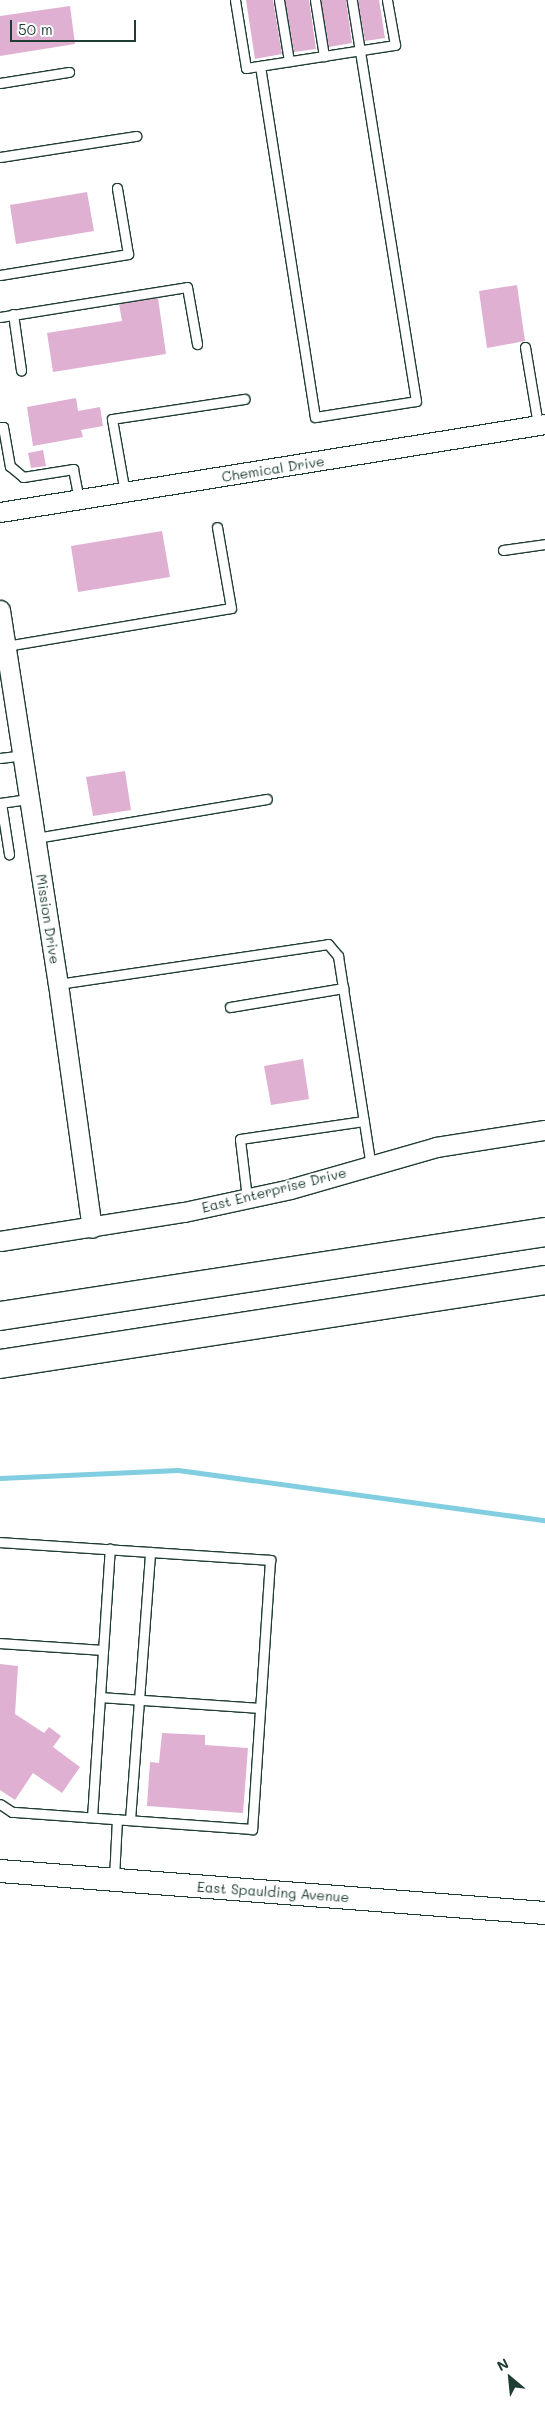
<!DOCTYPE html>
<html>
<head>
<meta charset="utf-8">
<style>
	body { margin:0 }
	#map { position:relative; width:545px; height:2413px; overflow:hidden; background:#fff; font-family:Mali,sans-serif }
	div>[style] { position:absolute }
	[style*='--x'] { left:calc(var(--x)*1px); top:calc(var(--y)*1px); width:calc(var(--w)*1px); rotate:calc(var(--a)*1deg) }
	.stream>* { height:5px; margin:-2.5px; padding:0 2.5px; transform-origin:2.5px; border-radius:2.5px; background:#81cee0 }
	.building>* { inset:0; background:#dfb0d2 }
	.roads { filter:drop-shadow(1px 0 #1f3d34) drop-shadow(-1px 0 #1f3d34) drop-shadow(0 1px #1f3d34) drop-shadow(0 -1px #1f3d34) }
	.service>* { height:9px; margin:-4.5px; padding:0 4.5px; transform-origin:4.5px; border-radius:4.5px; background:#fff }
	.minor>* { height:19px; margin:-9.5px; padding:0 9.5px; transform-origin:9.5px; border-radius:9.5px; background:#fff }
	.tertiary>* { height:22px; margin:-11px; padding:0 11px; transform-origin:11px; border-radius:11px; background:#fff }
	.trunk>* { height:28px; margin:-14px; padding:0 14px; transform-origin:14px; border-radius:14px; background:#fff }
	span { translate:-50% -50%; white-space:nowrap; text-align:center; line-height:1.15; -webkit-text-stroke:4px #fff; paint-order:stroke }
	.street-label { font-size:14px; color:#1f3d34 }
	.north { position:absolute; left:485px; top:2353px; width:50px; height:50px; -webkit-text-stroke:4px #fff; paint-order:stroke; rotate:332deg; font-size:14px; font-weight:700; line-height:20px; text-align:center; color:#1f3d34 }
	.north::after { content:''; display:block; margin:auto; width:18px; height:22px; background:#1f3d34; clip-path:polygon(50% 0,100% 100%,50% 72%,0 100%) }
	.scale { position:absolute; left:10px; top:20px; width:126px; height:22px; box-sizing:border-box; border:2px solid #1f3d34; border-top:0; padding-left:6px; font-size:15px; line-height:18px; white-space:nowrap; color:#1f3d34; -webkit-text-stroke:4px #fff; paint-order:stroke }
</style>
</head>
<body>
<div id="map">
	<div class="stream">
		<div style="--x:0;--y:1478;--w:178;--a:-2.6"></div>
		<div style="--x:178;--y:1470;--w:370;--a:7.8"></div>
	</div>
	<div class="building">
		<div style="clip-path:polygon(246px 0,273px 0,282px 54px,255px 59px)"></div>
		<div style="clip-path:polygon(285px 0,309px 0,316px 49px,294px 52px)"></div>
		<div style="clip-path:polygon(321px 0,346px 0,352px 43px,329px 47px)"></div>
		<div style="clip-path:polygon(358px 0,379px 0,385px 38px,365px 41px)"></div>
		<div style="clip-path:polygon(70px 6px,75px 44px,0 56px,0 16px)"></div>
		<div style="clip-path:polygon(87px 192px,94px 231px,16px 244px,10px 205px)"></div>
		<div style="clip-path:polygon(517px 285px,525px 341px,487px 348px,479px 291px)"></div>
		<div style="clip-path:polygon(158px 298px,166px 354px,53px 372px,47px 333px,122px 321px,119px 304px)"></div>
		<div style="clip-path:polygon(76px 398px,78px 411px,100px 407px,103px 426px,81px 430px,83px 437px,33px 446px,27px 407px)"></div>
		<div style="clip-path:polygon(43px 450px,46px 466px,31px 468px,28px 453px)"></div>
		<div style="clip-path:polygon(162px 531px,170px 577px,78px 592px,71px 546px)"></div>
		<div style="clip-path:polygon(125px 771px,131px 810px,93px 816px,86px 777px)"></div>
		<div style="clip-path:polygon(303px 1059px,309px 1099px,271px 1105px,264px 1066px)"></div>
		<div style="clip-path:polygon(0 1664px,18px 1666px,15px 1714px,44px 1733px,49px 1727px,61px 1736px,53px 1747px,80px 1767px,62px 1793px,33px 1773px,15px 1800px,0 1790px)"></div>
		<div style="clip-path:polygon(162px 1733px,205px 1735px,205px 1745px,248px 1748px,243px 1813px,147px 1806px,150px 1762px,159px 1763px)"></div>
	</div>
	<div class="roads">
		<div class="service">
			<div style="--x:235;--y:0;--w:69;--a:80.8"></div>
			<div style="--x:246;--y:68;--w:151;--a:-8.8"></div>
			<div style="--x:395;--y:45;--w:46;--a:-100.1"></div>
			<div style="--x:279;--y:0;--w:62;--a:80.7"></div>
			<div style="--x:315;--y:0;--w:57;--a:80.9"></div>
			<div style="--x:260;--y:66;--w:355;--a:81.1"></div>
			<div style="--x:315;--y:417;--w:102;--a:-9"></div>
			<div style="--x:416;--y:401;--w:406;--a:-99.1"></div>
			<div style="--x:0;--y:83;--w:70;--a:-9.1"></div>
			<div style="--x:0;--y:157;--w:138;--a:-8.8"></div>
			<div style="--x:0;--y:275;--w:130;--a:-9.3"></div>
			<div style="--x:128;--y:254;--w:67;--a:-99.5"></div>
			<div style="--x:13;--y:314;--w:57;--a:81.9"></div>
			<div style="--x:0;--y:317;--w:189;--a:-9.1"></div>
			<div style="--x:187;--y:287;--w:58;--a:80"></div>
			<div style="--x:525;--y:347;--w:79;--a:80.5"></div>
			<div style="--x:0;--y:427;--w:3;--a:0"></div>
			<div style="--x:3;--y:427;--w:40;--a:80"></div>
			<div style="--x:10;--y:466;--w:17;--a:40"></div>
			<div style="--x:23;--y:477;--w:51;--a:-9.1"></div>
			<div style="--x:73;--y:469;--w:32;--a:79"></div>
			<div style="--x:125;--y:493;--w:75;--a:-100"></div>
			<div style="--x:112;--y:419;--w:134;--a:-8.6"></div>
			<div style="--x:503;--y:550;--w:42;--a:-8.1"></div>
			<div style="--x:6;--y:646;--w:228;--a:-9.6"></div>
			<div style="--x:231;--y:608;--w:82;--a:-99.8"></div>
			<div style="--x:0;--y:758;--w:23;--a:-7"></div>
			<div style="--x:0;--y:803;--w:30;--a:-8"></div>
			<div style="--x:1;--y:803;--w:52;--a:81.1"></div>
			<div style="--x:36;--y:838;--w:234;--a:-9.6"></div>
			<div style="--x:58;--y:984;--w:273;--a:-8.4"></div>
			<div style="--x:328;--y:944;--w:16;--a:50"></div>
			<div style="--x:338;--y:956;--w:213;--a:81.1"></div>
			<div style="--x:230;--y:1007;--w:115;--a:-9.5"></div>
			<div style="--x:247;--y:1198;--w:59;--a:-96.8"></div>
			<div style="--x:240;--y:1139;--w:125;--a:-8.3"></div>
			<div style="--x:0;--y:1542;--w:271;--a:3.8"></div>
			<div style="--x:270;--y:1560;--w:270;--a:93.8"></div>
			<div style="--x:252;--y:1829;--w:241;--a:-175.9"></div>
			<div style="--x:12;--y:1812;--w:14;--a:-146"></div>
			<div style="--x:0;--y:1643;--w:103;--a:3.9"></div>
			<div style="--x:100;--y:1697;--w:160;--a:3.9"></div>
			<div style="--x:92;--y:1817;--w:269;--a:-86.2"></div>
			<div style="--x:130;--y:1820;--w:269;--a:-85.7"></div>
			<div style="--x:114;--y:1878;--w:59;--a:-87.1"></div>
		</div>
		<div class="minor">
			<div style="--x:0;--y:512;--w:552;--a:-9.17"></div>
			<div style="--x:0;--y:610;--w:378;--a:81.2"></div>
			<div style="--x:58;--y:984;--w:246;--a:82.1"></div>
			<div style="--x:0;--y:1241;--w:186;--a:-9"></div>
			<div style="--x:184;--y:1212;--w:108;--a:-12.2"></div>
			<div style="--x:290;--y:1189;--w:152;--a:-16"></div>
			<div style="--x:436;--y:1147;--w:110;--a:-8.9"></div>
		</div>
		<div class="tertiary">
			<div style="--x:0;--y:1871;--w:547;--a:4.41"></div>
		</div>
		<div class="trunk">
			<div style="--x:0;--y:1316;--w:551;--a:-8.76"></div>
			<div style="--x:0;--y:1364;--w:551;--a:-8.76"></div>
		</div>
	</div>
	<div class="street-label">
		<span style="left:273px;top:469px;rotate:-9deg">Chemical Drive</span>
		<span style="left:48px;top:919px;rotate:81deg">Mission Drive</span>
		<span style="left:274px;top:1190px;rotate:-14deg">East Enterprise Drive</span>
		<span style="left:273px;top:1892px;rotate:4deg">East Spaulding Avenue</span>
	</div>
	<div class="north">N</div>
	<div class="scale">50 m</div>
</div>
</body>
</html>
